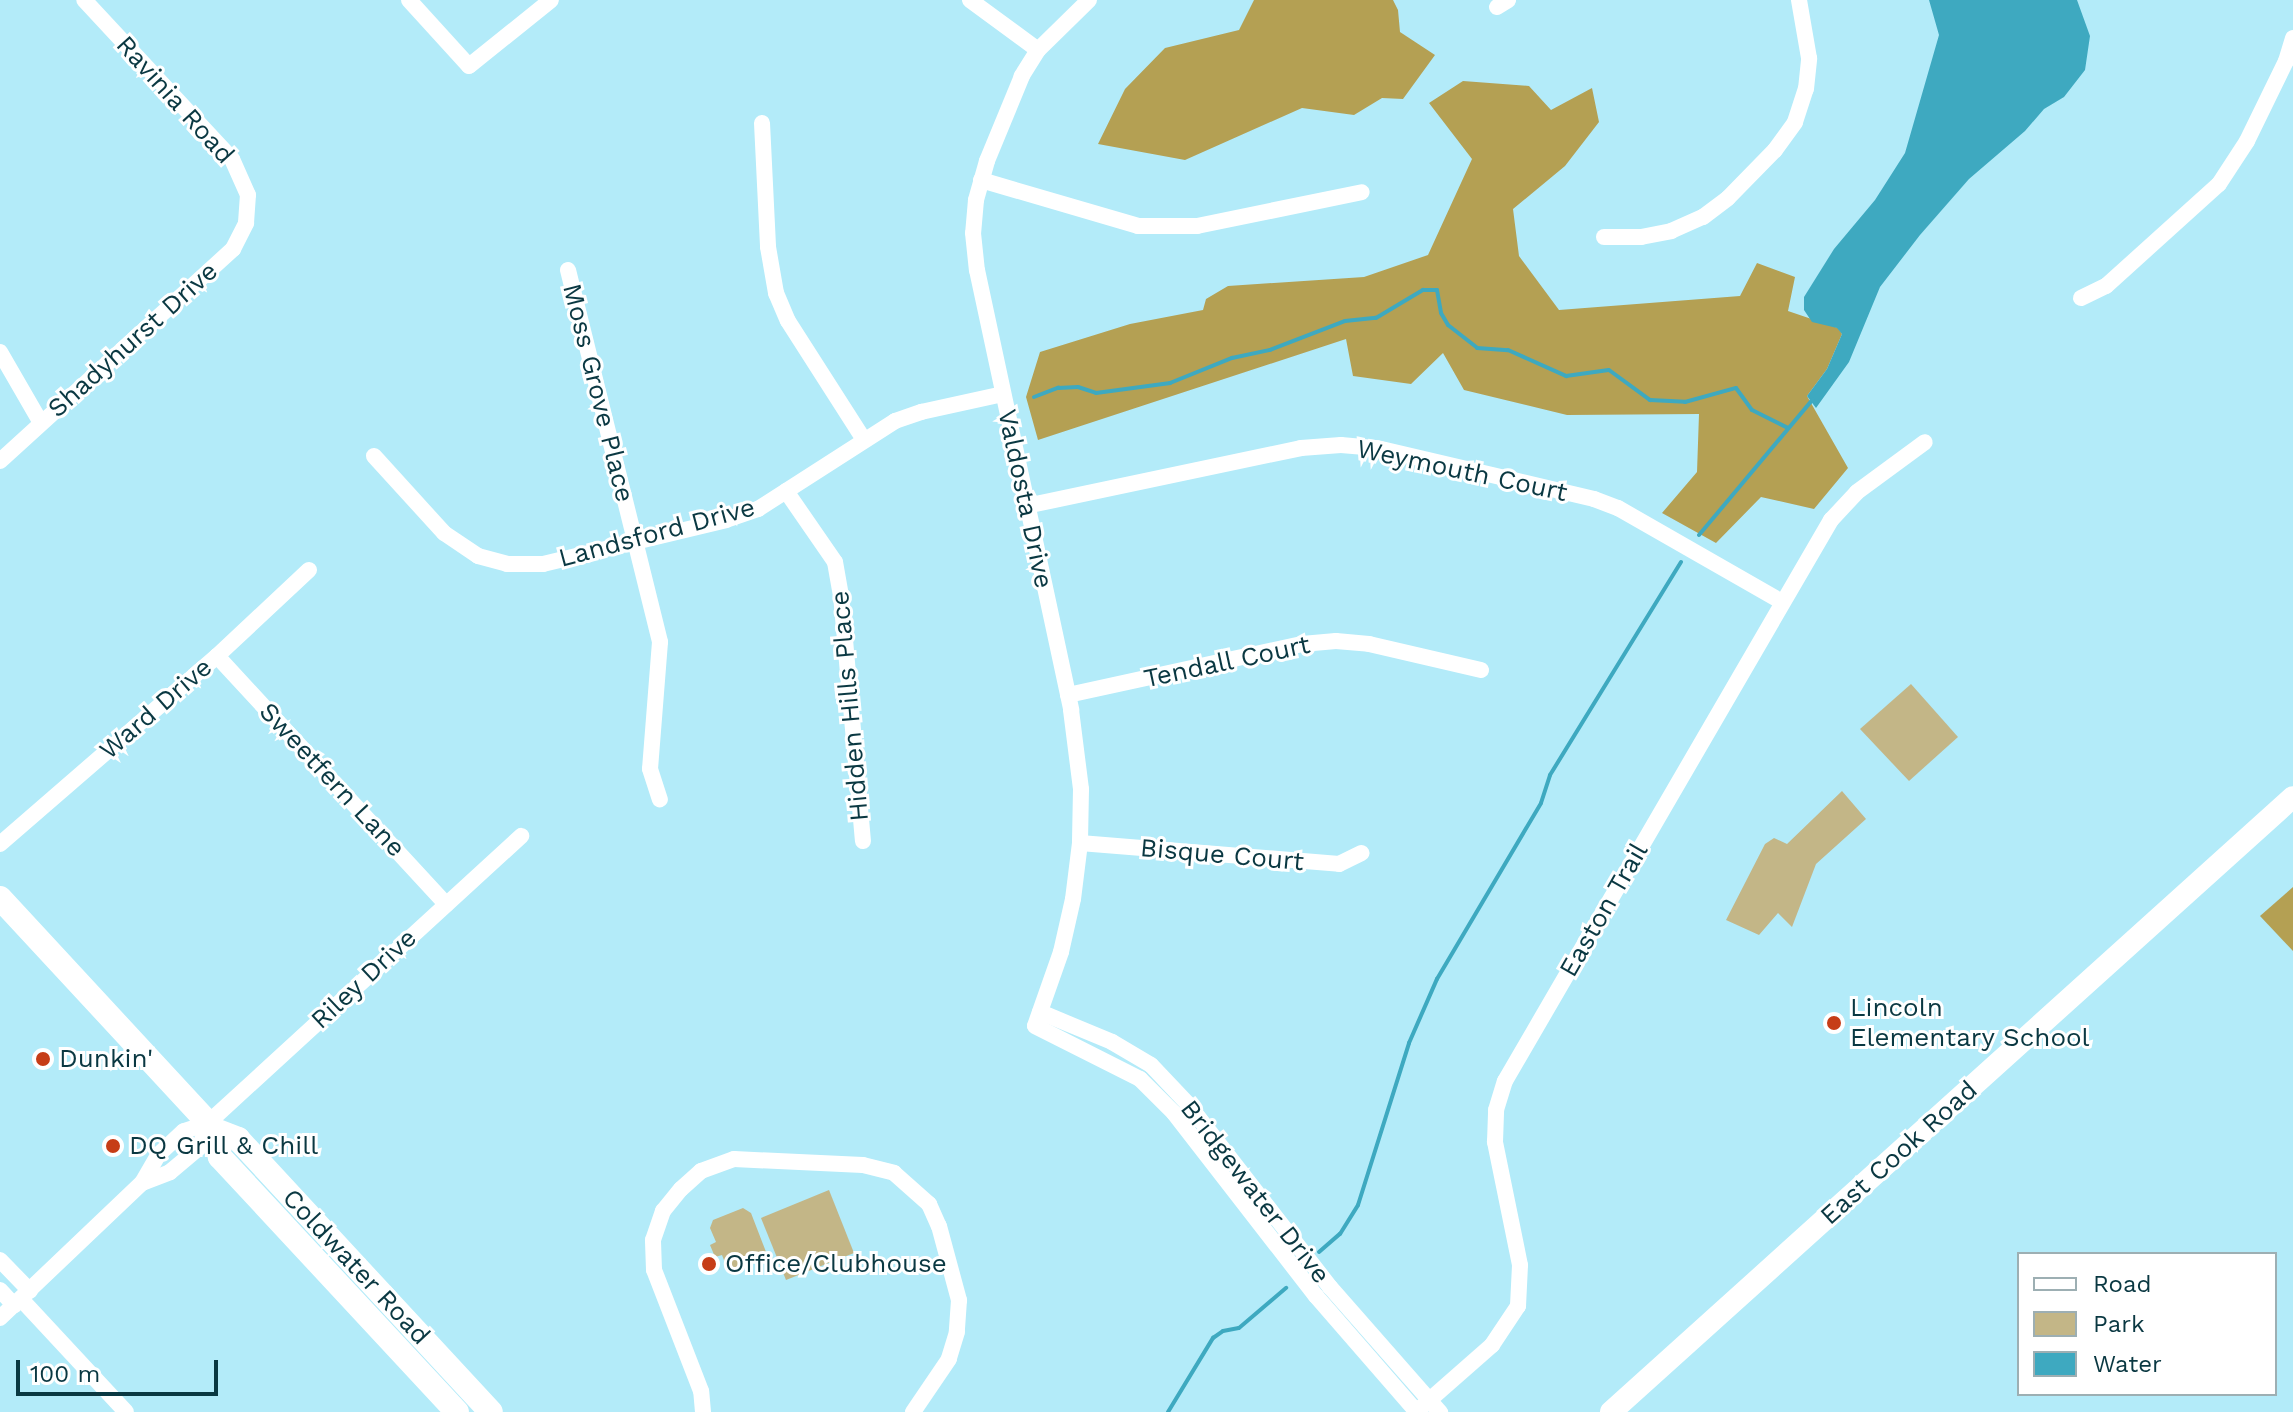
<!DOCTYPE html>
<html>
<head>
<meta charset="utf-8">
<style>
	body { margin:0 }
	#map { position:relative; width:2293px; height:1412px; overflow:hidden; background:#b3ebf9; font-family:"Work Sans",sans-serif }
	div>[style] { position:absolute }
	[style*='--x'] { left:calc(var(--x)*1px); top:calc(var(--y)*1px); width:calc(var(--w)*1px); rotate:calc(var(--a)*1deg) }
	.green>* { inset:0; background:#c3b687 }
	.forest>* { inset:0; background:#b4a053 }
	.water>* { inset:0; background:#3ea9c0 }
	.stream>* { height:4px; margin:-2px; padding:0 2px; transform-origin:2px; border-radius:2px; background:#3ea9c0 }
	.minor>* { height:16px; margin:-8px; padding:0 8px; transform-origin:8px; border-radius:8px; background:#fff }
	.secondary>* { height:22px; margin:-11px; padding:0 11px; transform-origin:11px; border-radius:11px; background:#fff }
	.primary>* { height:24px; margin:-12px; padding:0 12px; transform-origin:12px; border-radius:12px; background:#fff }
	.dots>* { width:22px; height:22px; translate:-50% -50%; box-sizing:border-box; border:4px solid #fff; border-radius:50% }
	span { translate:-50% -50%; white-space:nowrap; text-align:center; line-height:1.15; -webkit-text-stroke:6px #fff; paint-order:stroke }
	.street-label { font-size:26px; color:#0a3842 }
	.poi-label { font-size:26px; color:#0a3842 }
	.left { translate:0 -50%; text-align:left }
	.legend { position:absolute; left:2017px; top:1252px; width:260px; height:144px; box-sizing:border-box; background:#fff; border:2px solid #9dafb3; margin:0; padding:10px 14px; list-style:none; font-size:24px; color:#0a3842 }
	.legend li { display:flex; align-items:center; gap:16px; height:40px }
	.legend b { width:40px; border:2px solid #9dafb3 }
	.scale { position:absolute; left:16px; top:1360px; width:202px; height:36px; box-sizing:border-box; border:4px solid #0a3842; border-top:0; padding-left:10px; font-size:24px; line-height:28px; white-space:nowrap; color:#0a3842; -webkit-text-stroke:6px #fff; paint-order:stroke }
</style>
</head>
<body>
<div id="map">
	<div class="green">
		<div style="clip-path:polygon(1911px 684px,1958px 737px,1909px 781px,1860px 729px)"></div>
		<div style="clip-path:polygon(1842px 791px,1866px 819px,1816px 864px,1792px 927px,1778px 913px,1759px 935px,1726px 920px,1765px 844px,1774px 838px,1787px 844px)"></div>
		<div style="clip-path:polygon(829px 1190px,854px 1253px,786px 1280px,761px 1218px)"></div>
		<div style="clip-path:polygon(743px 1208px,751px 1213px,768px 1257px,729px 1273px,722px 1255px,715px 1257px,710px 1245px,716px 1242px,710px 1228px,713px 1220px)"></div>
	</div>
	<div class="forest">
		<div style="clip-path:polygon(1254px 0,1393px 0,1398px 10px,1400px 32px,1435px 55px,1403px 99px,1382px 98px,1354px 115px,1302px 108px,1185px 160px,1098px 144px,1125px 89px,1165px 48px,1239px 30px)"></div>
		<div style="clip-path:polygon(1463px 81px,1529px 86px,1551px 110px,1592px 88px,1599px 122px,1565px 166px,1513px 209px,1519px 256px,1559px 310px,1740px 296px,1757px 263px,1795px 277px,1788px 311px,1838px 328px,1842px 334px,1827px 369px,1807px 396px,1848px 468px,1814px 509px,1761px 497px,1716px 543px,1662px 513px,1697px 472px,1699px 414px,1567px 415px,1464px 390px,1443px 353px,1411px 384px,1353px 376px,1346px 339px,1038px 440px,1026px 397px,1040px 352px,1130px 324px,1203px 310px,1206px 299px,1228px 286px,1364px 277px,1428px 255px,1472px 159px,1429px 103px)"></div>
		<div style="clip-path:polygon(2293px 887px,2293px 951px,2260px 916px)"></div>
	</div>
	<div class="water">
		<div style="clip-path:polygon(1929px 0,2077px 0,2090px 36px,2085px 70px,2064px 97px,2044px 109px,2025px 131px,1969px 179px,1920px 235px,1880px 287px,1849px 362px,1816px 408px,1807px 396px,1827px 369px,1842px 334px,1837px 328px,1812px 322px,1804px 310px,1804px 297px,1834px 249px,1875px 200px,1905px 153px,1939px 35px)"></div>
	</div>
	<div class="stream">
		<div style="--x:1034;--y:397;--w:26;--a:-21"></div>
		<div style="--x:1058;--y:388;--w:20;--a:-3"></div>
		<div style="--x:1078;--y:387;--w:19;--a:18"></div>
		<div style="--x:1096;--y:393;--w:75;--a:-7.7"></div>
		<div style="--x:1170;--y:383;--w:67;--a:-22"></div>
		<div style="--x:1232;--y:358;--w:39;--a:-12"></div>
		<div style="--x:1270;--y:350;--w:80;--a:-21.1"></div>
		<div style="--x:1345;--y:321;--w:31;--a:-6"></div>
		<div style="--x:1376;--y:318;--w:55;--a:-30.8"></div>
		<div style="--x:1423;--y:290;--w:14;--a:0"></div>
		<div style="--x:1437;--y:290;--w:23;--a:80"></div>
		<div style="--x:1441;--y:313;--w:14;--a:60"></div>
		<div style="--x:1448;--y:325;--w:37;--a:38"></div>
		<div style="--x:1477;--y:348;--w:31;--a:4"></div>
		<div style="--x:1508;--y:350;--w:64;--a:24.1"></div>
		<div style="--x:1566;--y:376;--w:43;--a:-7.9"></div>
		<div style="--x:1609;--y:370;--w:51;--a:36.2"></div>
		<div style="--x:1650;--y:400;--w:35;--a:3"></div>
		<div style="--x:1685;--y:402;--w:53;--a:-15.4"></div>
		<div style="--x:1736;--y:388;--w:27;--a:54"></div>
		<div style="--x:1752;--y:410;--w:40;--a:26.6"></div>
		<div style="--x:1699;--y:535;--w:177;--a:-50"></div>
		<div style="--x:1319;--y:1252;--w:28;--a:-41"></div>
		<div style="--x:1340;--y:1234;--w:34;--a:-58"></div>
		<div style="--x:1358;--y:1205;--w:170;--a:-72.5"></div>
		<div style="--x:1409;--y:1043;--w:70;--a:-66.4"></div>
		<div style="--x:1437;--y:979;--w:204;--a:-59.4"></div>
		<div style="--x:1541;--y:803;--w:29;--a:-72"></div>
		<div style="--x:1550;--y:775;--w:250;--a:-58.4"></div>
		<div style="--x:1168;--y:1412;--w:87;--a:-58.7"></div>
		<div style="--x:1213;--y:1338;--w:12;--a:-35"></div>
		<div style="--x:1223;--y:1331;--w:16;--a:-11"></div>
		<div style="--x:1239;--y:1328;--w:62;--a:-40.4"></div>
	</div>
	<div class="minor">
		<div style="--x:409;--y:0;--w:89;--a:47.7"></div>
		<div style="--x:469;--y:66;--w:105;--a:-38.8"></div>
		<div style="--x:970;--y:0;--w:84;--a:36.3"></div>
		<div style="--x:1089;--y:0;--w:71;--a:135.6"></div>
		<div style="--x:1038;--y:50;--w:31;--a:122"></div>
		<div style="--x:1022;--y:76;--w:92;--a:112.4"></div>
		<div style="--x:987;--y:161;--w:41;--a:105.8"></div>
		<div style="--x:976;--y:200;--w:33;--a:95"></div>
		<div style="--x:973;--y:233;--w:37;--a:84"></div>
		<div style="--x:977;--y:270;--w:450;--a:77.9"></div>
		<div style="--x:1071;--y:710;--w:80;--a:82.8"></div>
		<div style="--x:1081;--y:789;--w:54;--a:91.1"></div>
		<div style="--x:1080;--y:843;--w:56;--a:97.1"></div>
		<div style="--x:1073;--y:899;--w:54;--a:102.8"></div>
		<div style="--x:1061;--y:952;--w:78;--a:109.4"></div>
		<div style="--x:1035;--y:1026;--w:118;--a:26.8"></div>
		<div style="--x:1140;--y:1079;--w:48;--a:45"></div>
		<div style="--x:1174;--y:1113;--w:232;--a:52.2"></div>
		<div style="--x:1316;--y:1296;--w:154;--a:49"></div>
		<div style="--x:1497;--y:7;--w:13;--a:-32"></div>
		<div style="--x:762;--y:123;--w:124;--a:87.2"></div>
		<div style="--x:768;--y:247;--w:47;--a:80.1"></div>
		<div style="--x:776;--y:293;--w:30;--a:67"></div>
		<div style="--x:788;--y:321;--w:141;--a:57.4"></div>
		<div style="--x:981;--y:180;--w:164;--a:16.3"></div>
		<div style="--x:1138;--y:226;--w:59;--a:0"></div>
		<div style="--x:1197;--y:226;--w:168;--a:-11.6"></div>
		<div style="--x:1604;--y:237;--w:37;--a:0"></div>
		<div style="--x:1641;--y:237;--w:31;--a:-11"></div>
		<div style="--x:1671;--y:231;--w:35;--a:-24"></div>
		<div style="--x:1703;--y:217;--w:31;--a:-37"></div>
		<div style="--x:1728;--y:198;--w:67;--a:-45.6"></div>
		<div style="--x:1775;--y:150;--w:34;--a:-54"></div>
		<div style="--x:1795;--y:122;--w:35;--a:-72"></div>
		<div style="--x:1806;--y:89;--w:31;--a:-84"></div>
		<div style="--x:1809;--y:58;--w:59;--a:-99.8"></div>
		<div style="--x:568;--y:270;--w:383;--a:76.1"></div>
		<div style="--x:660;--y:642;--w:127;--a:94.5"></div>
		<div style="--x:650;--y:769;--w:32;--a:72"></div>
		<div style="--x:2081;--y:298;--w:28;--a:-26"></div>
		<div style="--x:2106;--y:286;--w:152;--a:-42.1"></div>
		<div style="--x:2219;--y:184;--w:51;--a:-56.9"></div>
		<div style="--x:2247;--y:141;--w:89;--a:-64"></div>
		<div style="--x:2286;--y:61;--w:24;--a:-73"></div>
		<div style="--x:0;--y:352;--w:82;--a:60"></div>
		<div style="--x:374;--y:456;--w:104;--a:47.7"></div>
		<div style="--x:444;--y:533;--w:41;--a:34.1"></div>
		<div style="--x:478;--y:556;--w:30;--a:15"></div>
		<div style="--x:507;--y:564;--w:36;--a:0"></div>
		<div style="--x:543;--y:564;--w:188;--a:-13.5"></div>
		<div style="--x:726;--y:520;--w:34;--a:-19"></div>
		<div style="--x:758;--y:509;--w:163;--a:-32.7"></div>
		<div style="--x:895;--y:421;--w:28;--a:-19"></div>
		<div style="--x:921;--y:412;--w:84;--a:-12.4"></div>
		<div style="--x:0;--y:461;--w:315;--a:-42.3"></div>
		<div style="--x:233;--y:249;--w:29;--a:-63"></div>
		<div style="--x:246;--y:223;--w:28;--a:-86"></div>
		<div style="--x:248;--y:195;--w:39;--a:-114"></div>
		<div style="--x:232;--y:159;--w:217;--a:-132.9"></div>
		<div style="--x:786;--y:491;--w:86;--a:55.4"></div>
		<div style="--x:835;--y:562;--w:34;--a:80"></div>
		<div style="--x:841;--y:595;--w:247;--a:84.9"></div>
		<div style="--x:1026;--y:506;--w:281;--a:-11.9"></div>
		<div style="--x:1301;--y:448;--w:40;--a:-4.3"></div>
		<div style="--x:1341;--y:445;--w:36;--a:5"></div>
		<div style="--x:1377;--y:448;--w:223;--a:13.2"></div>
		<div style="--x:1594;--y:499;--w:26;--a:21"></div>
		<div style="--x:1618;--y:508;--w:189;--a:29.8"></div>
		<div style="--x:217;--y:656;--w:338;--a:47.3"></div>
		<div style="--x:1068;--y:695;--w:239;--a:-12.3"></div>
		<div style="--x:1302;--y:644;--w:34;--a:-5"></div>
		<div style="--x:1336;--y:641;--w:33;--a:5"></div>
		<div style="--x:1369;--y:644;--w:115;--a:13.1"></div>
		<div style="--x:1080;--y:843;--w:260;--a:4.6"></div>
		<div style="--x:1339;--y:864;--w:25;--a:-26"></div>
		<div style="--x:0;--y:844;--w:287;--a:-40.9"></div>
		<div style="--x:217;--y:656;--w:126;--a:-43.1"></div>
		<div style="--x:1040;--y:1012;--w:78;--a:22.6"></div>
		<div style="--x:1112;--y:1042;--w:45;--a:30.5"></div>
		<div style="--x:1151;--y:1065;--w:54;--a:46.5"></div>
		<div style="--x:1188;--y:1104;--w:232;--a:52.2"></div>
		<div style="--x:1330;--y:1287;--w:167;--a:48.7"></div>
		<div style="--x:142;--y:1183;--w:32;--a:-60"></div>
		<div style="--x:158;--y:1155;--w:35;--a:-43"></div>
		<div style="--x:184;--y:1131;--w:25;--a:-18"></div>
		<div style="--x:208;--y:1123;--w:425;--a:-42.5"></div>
		<div style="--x:0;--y:1260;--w:43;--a:45.9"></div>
		<div style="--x:0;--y:1290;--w:21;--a:47"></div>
		<div style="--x:21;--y:1299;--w:154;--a:47.1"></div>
		<div style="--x:0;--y:1318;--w:196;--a:-43.6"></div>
		<div style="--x:142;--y:1183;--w:30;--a:-21"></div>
		<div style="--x:170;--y:1172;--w:38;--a:-40"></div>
		<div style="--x:199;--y:1148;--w:27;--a:-70"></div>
		<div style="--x:1417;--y:1411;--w:100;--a:-41.3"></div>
		<div style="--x:1492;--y:1345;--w:47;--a:-56.3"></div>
		<div style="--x:1518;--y:1306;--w:41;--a:-87.2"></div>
		<div style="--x:1520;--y:1265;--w:126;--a:-101.5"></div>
		<div style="--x:1495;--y:1142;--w:32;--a:-88"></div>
		<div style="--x:1496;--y:1110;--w:30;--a:-73"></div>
		<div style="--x:1505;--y:1081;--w:649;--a:-59.84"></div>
		<div style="--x:1831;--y:520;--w:38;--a:-47"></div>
		<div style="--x:1857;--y:492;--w:84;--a:-36.3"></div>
		<div style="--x:703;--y:1412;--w:21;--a:-95"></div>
		<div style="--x:701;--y:1391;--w:130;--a:-111.2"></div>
		<div style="--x:654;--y:1270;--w:30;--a:-92"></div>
		<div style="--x:653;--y:1240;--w:31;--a:-71"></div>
		<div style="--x:663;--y:1211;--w:28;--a:-51"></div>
		<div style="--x:681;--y:1189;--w:27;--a:-42"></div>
		<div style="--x:701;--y:1171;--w:35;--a:-20"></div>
		<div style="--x:734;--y:1159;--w:129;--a:2.7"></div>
		<div style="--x:863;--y:1165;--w:32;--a:14"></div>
		<div style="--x:894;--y:1173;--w:47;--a:41.5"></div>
		<div style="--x:929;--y:1204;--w:24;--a:66"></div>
		<div style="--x:939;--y:1226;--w:77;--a:74.9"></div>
		<div style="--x:959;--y:1300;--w:32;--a:94"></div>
		<div style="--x:957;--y:1332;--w:28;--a:107"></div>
		<div style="--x:949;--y:1359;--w:64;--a:124.2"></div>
	</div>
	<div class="secondary">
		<div style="--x:1611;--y:1412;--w:918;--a:-42.04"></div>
	</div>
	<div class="primary">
		<div style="--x:0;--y:898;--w:316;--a:47.2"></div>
		<div style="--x:215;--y:1130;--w:25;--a:21"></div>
		<div style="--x:238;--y:1139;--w:372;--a:47.2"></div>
		<div style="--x:215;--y:1130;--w:27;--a:80"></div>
		<div style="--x:220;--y:1157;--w:348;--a:47.1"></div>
	</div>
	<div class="dots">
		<div style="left:1834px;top:1023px;background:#c63d17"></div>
		<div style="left:43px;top:1059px;background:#c63d17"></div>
		<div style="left:113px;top:1146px;background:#c63d17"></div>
		<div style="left:709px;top:1264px;background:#c63d17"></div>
	</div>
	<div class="street-label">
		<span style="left:175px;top:100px;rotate:48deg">Ravinia Road</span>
		<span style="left:133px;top:340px;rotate:-42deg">Shadyhurst Drive</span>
		<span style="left:598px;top:393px;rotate:76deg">Moss Grove Place</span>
		<span style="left:1462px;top:471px;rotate:12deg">Weymouth Court</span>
		<span style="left:1025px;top:499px;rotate:78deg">Valdosta Drive</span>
		<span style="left:657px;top:533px;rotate:-15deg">Landsford Drive</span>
		<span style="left:1227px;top:662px;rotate:-12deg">Tendall Court</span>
		<span style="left:850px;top:706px;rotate:-95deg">Hidden Hills Place</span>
		<span style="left:156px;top:709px;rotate:-41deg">Ward Drive</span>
		<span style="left:332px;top:780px;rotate:47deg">Sweetfern Lane</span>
		<span style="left:1222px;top:855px;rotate:5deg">Bisque Court</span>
		<span style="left:1604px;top:910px;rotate:-60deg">Easton Trail</span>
		<span style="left:364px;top:979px;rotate:-43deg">Riley Drive</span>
		<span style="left:1899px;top:1153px;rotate:-42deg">East Cook Road</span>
		<span style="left:1255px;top:1192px;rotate:52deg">Bridgewater Drive</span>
		<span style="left:356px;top:1267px;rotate:47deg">Coldwater Road</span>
	</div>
	<div class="poi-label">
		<span class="left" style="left:1850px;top:1023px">Lincoln<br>Elementary School</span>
		<span class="left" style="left:59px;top:1059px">Dunkin'</span>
		<span class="left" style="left:129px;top:1146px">DQ Grill &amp; Chill</span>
		<span class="left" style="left:725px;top:1264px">Office/Clubhouse</span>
	</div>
	<ul class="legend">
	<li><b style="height:10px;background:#fff"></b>Road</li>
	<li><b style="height:22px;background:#c3b687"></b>Park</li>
	<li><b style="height:22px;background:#3ea9c0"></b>Water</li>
	</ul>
	<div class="scale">100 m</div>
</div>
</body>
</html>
